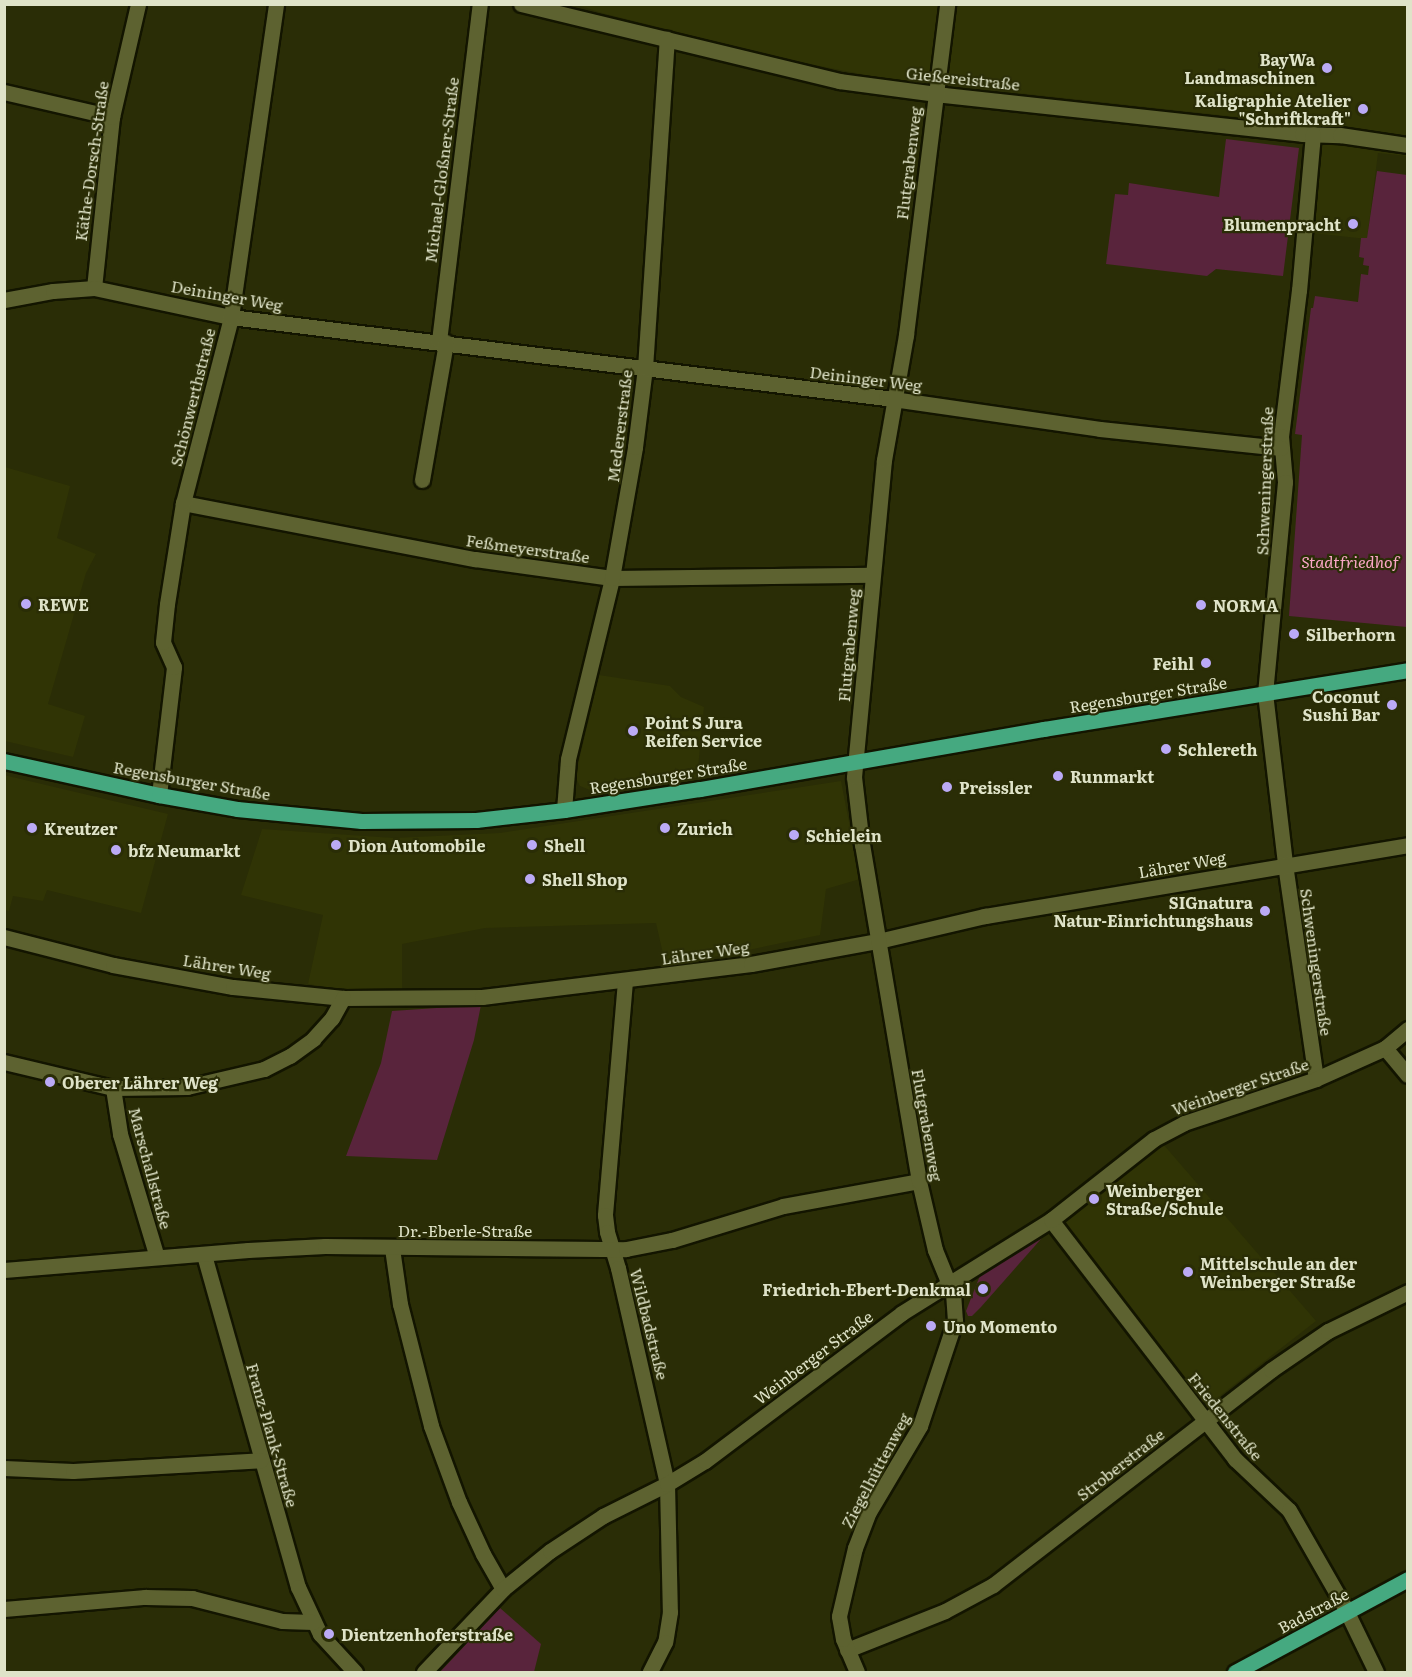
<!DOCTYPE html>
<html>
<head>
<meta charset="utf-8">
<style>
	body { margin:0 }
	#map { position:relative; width:1412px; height:1677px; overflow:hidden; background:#2a2d06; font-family:Literata,serif }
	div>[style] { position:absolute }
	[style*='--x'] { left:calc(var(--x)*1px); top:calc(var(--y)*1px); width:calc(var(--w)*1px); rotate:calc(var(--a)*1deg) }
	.built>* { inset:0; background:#303405 }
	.green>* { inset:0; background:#59243c }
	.roads { filter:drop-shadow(2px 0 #131500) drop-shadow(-2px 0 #131500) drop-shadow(0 2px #131500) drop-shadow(0 -2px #131500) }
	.minor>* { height:15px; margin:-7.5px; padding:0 7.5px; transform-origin:7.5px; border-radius:7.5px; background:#5d6230 }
	.major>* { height:15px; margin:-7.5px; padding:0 7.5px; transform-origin:7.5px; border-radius:7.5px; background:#45a980 }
	.dots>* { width:16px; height:16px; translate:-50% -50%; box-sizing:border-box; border:3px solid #2a2d06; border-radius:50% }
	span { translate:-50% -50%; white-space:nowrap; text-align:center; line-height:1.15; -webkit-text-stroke:4.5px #2a2d06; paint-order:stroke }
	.poi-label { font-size:16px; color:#dfe3c8; font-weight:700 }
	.right { translate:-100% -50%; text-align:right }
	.left { translate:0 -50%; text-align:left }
	.street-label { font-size:16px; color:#dfe3c8 }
	.park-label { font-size:16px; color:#fba6c8; font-style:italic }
	.frame { position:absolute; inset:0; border:6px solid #dfe3c8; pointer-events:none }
</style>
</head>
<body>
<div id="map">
	<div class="built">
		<div style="clip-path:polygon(577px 5px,942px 5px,931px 83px,881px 78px,784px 59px,602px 13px)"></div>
		<div style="clip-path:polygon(955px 5px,1407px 5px,1407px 156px,1378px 153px,1367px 239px,1312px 233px,1321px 126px,944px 85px)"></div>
		<div style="clip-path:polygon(5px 467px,70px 486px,57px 538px,96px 554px,86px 573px,48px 704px,85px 716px,73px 757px,5px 741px)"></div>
		<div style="clip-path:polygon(599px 675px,670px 686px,681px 697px,704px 707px,697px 778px,590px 790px,580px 786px,576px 778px,577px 769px)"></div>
		<div style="clip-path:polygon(4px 775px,168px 814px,141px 913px,47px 890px,43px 901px,13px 896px,9px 911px,5px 910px)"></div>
		<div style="clip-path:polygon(841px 781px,860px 879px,826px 889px,820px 935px,666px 967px,656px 923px,485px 928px,402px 944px,402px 990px,346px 990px,308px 984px,323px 915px,241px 895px,262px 829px,394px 838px,500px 833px)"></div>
		<div style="clip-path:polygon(1163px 1144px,1316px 1321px,1207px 1406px,1064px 1222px)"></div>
	</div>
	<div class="green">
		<div style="clip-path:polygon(1226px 139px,1299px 148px,1283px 276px,1216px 269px,1207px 276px,1106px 264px,1115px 194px,1128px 195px,1129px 183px,1219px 197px)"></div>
		<div style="clip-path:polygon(1377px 171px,1407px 175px,1407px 627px,1289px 616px,1302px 435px,1295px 434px,1311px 308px,1313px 308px,1315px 296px,1358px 302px,1361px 274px,1368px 275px,1369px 266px,1363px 265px,1364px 258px,1359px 257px,1361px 238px,1367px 238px)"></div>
		<div style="clip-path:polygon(481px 1005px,474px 1040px,437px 1160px,346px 1156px,381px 1063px,392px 1011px)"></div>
		<div style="clip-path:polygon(1040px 1234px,1043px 1235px,1041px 1239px,981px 1307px,972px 1316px,968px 1316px,966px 1311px,981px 1273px)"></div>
		<div style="clip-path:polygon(500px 1608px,541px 1644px,534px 1672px,440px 1672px)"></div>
	</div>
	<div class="roads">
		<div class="minor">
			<div style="--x:521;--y:4;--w:327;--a:13.6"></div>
			<div style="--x:839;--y:81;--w:106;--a:7.6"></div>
			<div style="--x:944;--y:95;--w:360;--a:6.2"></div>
			<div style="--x:1302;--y:134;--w:38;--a:2"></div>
			<div style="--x:1340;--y:135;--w:69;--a:8.4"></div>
			<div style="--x:4;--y:92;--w:111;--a:13"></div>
			<div style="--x:1313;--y:134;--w:157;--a:95.1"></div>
			<div style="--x:1299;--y:290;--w:147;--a:97"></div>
			<div style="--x:1281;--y:436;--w:46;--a:85"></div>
			<div style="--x:1285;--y:482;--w:212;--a:95.4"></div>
			<div style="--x:1265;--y:693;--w:172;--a:83.3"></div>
			<div style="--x:1285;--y:864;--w:217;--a:81.8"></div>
			<div style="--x:94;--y:288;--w:172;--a:-84"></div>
			<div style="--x:112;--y:117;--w:116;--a:-77"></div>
			<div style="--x:4;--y:300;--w:50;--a:-10.4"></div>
			<div style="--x:53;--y:291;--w:41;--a:-4.2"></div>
			<div style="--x:94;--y:288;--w:140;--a:12"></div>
			<div style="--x:231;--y:317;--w:660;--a:7.05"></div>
			<div style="--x:886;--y:398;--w:216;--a:8.2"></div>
			<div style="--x:1100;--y:429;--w:182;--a:6"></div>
			<div style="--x:439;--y:341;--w:339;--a:-83.1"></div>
			<div style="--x:422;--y:480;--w:140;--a:-80.1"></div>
			<div style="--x:183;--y:503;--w:297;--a:10.9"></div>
			<div style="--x:475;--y:559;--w:138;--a:7.9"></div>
			<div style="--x:612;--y:578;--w:260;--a:-0.7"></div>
			<div style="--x:159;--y:795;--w:129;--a:-83.3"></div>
			<div style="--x:174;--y:667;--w:27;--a:-114"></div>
			<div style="--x:163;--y:642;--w:38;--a:-84"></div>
			<div style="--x:167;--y:604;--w:102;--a:-81"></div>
			<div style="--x:183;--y:503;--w:192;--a:-75.5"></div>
			<div style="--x:231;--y:317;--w:316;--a:-81.8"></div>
			<div style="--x:564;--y:810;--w:51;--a:-85.5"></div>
			<div style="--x:568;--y:759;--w:186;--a:-76.3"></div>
			<div style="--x:612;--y:578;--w:133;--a:-80"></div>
			<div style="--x:635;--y:447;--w:80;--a:-82.8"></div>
			<div style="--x:645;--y:368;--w:330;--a:-86.2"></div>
			<div style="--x:4;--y:937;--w:113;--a:14.4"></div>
			<div style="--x:113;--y:965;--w:122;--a:10.4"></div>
			<div style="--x:233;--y:987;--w:111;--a:5.7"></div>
			<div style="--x:343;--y:998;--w:139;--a:-0.4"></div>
			<div style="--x:482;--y:997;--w:271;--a:-7"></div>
			<div style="--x:751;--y:964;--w:129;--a:-10.3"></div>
			<div style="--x:878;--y:941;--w:110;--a:-13.2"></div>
			<div style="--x:985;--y:916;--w:429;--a:-9.5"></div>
			<div style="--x:625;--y:981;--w:235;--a:94.9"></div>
			<div style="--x:605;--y:1215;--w:17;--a:83"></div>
			<div style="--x:607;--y:1232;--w:38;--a:73"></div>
			<div style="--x:618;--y:1268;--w:221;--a:77.2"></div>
			<div style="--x:667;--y:1484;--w:128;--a:88.7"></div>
			<div style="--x:670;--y:1612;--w:30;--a:99"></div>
			<div style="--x:665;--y:1642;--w:34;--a:117"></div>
			<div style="--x:1385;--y:1048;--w:35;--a:50"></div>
			<div style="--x:4;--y:1062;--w:112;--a:13.4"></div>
			<div style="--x:113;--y:1088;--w:74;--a:-0.8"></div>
			<div style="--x:187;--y:1087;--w:79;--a:-13.2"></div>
			<div style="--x:264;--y:1069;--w:29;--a:-27"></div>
			<div style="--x:290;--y:1056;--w:29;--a:-36"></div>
			<div style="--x:313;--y:1039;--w:28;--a:-48"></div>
			<div style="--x:332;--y:1018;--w:23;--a:-61"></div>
			<div style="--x:113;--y:1088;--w:47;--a:81.3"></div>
			<div style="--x:120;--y:1134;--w:128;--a:73.3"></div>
			<div style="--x:1051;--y:1220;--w:302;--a:52.4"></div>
			<div style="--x:1235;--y:1459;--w:74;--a:43.4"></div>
			<div style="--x:1289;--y:1510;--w:111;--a:60.2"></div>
			<div style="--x:1344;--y:1606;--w:73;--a:64.1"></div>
			<div style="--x:392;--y:1248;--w:57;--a:81.9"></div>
			<div style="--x:400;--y:1304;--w:126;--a:75.7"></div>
			<div style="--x:431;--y:1426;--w:81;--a:69.8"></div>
			<div style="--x:459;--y:1502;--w:57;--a:65.2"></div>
			<div style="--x:483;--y:1554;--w:40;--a:60.3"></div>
			<div style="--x:204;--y:1255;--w:345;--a:74.2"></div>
			<div style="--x:298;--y:1587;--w:52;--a:64.9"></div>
			<div style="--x:320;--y:1634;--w:52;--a:47.4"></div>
			<div style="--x:4;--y:1270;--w:245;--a:-4.7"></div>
			<div style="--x:248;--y:1250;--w:77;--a:-3"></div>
			<div style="--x:325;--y:1246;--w:301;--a:0.6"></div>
			<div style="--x:626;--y:1249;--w:47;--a:-11.1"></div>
			<div style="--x:672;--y:1240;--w:116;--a:-17"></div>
			<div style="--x:783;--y:1206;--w:138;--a:-10.4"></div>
			<div style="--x:4;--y:1468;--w:69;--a:2.5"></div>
			<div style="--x:73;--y:1471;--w:188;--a:-3.3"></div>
			<div style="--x:4;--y:1609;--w:142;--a:-4.9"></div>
			<div style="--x:145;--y:1597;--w:47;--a:1.2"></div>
			<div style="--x:192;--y:1598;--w:93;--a:14.3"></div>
			<div style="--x:282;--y:1621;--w:31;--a:2"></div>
			<div style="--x:847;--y:1650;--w:105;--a:-21.7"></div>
			<div style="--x:945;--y:1611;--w:55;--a:-28.4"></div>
			<div style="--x:993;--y:1585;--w:351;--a:-37.7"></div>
			<div style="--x:1271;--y:1370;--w:69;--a:-34.4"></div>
			<div style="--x:1328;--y:1331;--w:89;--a:-26"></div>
			<div style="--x:424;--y:1672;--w:115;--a:-46.4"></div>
			<div style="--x:503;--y:1589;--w:60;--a:-39"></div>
			<div style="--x:550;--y:1551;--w:64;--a:-33.4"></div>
			<div style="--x:603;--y:1516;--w:72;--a:-26.6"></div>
			<div style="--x:667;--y:1484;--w:44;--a:-31.2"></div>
			<div style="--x:705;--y:1461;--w:246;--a:-36.9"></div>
			<div style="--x:902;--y:1313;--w:176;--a:-32"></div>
			<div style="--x:1051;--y:1220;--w:131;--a:-38.2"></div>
			<div style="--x:1154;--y:1139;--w:34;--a:-28"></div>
			<div style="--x:1184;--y:1123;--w:139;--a:-18.4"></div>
			<div style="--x:1316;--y:1079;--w:76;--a:-24.2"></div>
			<div style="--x:1385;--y:1048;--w:30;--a:-40"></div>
			<div style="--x:857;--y:1672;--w:36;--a:-113"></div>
			<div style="--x:843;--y:1639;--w:23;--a:-100"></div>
			<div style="--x:839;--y:1616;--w:70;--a:-76.8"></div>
			<div style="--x:855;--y:1548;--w:39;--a:-69"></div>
			<div style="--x:869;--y:1512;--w:100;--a:-59.3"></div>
			<div style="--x:920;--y:1426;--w:111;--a:-71.6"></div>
			<div style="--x:955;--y:1321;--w:27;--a:-94"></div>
			<div style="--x:953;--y:1294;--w:48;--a:-112.2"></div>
			<div style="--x:935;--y:1250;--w:71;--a:-103.1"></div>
			<div style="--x:919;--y:1181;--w:341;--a:-99.6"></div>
			<div style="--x:862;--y:845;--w:68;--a:-96.7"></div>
			<div style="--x:854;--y:777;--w:318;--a:-84.6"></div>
			<div style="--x:884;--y:460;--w:127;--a:-80"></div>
			<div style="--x:906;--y:335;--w:334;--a:-82.9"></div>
		</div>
		<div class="major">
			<div style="--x:4;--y:761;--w:159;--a:12.4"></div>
			<div style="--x:159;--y:795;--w:79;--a:10.2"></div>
			<div style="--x:237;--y:809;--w:125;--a:5.5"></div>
			<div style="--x:361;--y:821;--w:115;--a:-0.5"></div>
			<div style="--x:476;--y:820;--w:89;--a:-6.5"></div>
			<div style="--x:564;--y:810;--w:138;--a:-8.8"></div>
			<div style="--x:700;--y:789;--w:349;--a:-9.9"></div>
			<div style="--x:1044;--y:729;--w:369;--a:-9.2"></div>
			<div style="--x:1235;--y:1672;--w:196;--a:-28.3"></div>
		</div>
	</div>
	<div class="dots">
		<div style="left:1327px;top:68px;background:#bbaaf6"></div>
		<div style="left:1363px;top:109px;background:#bbaaf6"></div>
		<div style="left:1353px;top:224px;background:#bbaaf6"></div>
		<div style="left:26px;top:604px;background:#bbaaf6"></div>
		<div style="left:1201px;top:605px;background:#bbaaf6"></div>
		<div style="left:1294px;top:634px;background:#bbaaf6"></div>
		<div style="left:1206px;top:663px;background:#bbaaf6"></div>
		<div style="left:1392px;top:705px;background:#bbaaf6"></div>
		<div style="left:633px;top:731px;background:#bbaaf6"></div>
		<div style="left:1166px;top:749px;background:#bbaaf6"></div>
		<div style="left:1058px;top:776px;background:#bbaaf6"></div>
		<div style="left:947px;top:787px;background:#bbaaf6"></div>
		<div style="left:32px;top:828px;background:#bbaaf6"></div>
		<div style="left:665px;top:828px;background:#bbaaf6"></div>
		<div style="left:794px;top:835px;background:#bbaaf6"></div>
		<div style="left:336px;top:845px;background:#bbaaf6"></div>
		<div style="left:532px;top:845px;background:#bbaaf6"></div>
		<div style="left:116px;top:850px;background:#bbaaf6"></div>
		<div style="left:530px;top:879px;background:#bbaaf6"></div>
		<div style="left:1265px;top:911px;background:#bbaaf6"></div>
		<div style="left:50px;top:1082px;background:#bbaaf6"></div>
		<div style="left:1094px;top:1199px;background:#bbaaf6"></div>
		<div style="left:1188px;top:1272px;background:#bbaaf6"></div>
		<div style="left:983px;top:1289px;background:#bbaaf6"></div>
		<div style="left:931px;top:1326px;background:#bbaaf6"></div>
		<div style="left:329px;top:1634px;background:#bbaaf6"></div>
	</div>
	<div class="poi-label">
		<span class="right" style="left:1315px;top:68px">BayWa<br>Landmaschinen</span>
		<span class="right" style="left:1351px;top:109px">Kaligraphie Atelier<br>"Schriftkraft"</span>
		<span class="right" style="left:1341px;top:224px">Blumenpracht</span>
		<span class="left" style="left:38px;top:604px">REWE</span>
		<span class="left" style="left:1213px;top:605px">NORMA</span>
		<span class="left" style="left:1306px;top:634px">Silberhorn</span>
		<span class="right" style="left:1194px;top:663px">Feihl</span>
		<span class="right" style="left:1380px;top:705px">Coconut<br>Sushi Bar</span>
		<span class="left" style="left:645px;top:731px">Point S Jura<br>Reifen Service</span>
		<span class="left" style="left:1178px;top:749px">Schlereth</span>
		<span class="left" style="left:1070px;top:776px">Runmarkt</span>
		<span class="left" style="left:959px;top:787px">Preissler</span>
		<span class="left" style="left:44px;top:828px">Kreutzer</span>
		<span class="left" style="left:677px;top:828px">Zurich</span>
		<span class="left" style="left:806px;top:835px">Schielein</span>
		<span class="left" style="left:348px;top:845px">Dion Automobile</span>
		<span class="left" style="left:544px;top:845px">Shell</span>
		<span class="left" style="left:128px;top:850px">bfz Neumarkt</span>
		<span class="left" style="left:542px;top:879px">Shell Shop</span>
		<span class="right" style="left:1253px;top:911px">SIGnatura<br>Natur-Einrichtungshaus</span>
		<span class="left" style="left:62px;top:1082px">Oberer Lährer Weg</span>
		<span class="left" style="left:1106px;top:1199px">Weinberger<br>Straße/Schule</span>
		<span class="left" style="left:1200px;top:1272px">Mittelschule an der<br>Weinberger Straße</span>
		<span class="right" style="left:971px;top:1289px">Friedrich-Ebert-Denkmal</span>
		<span class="left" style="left:943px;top:1326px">Uno Momento</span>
		<span class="left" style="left:341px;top:1634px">Dientzenhoferstraße</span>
	</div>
	<div class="street-label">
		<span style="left:963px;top:78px;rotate:6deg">Gießereistraße</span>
		<span style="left:91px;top:161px;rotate:-82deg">Käthe-Dorsch-Straße</span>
		<span style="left:908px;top:163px;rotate:-83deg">Flutgrabenweg</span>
		<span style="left:441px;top:170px;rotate:-83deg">Michael-Gloßner-Straße</span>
		<span style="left:227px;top:295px;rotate:10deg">Deininger Weg</span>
		<span style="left:866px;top:378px;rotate:7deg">Deininger Weg</span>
		<span style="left:192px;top:397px;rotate:-76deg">Schönwerthstraße</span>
		<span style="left:619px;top:426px;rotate:-83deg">Medererstraße</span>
		<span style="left:1264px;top:481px;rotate:-88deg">Schweningerstraße</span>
		<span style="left:528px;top:548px;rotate:8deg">Feßmeyerstraße</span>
		<span style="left:848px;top:645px;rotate:-85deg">Flutgrabenweg</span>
		<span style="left:1148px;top:694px;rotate:-9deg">Regensburger Straße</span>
		<span style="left:668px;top:775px;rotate:-9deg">Regensburger Straße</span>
		<span style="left:192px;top:780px;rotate:10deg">Regensburger Straße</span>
		<span style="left:1182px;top:864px;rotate:-10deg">Lährer Weg</span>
		<span style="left:705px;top:952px;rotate:-8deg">Lährer Weg</span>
		<span style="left:1317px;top:962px;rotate:82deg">Schweningerstraße</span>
		<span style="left:227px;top:966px;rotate:9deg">Lährer Weg</span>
		<span style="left:1240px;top:1086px;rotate:-19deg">Weinberger Straße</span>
		<span style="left:928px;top:1125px;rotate:80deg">Flutgrabenweg</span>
		<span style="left:151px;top:1168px;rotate:75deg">Marschallstraße</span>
		<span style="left:465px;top:1230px">Dr.-Eberle-Straße</span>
		<span style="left:650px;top:1324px;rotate:76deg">Wildbadstraße</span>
		<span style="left:813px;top:1357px;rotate:-37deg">Weinberger Straße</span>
		<span style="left:1226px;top:1416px;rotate:51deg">Friedenstraße</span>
		<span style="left:273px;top:1435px;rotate:74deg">Franz-Plank-Straße</span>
		<span style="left:1120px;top:1464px;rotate:-38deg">Stroberstraße</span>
		<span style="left:875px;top:1470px;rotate:-62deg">Ziegelhüttenweg</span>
		<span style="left:1313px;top:1610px;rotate:-28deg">Badstraße</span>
	</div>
	<div class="park-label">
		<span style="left:1350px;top:561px">Stadtfriedhof</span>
	</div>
	<div class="frame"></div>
</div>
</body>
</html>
